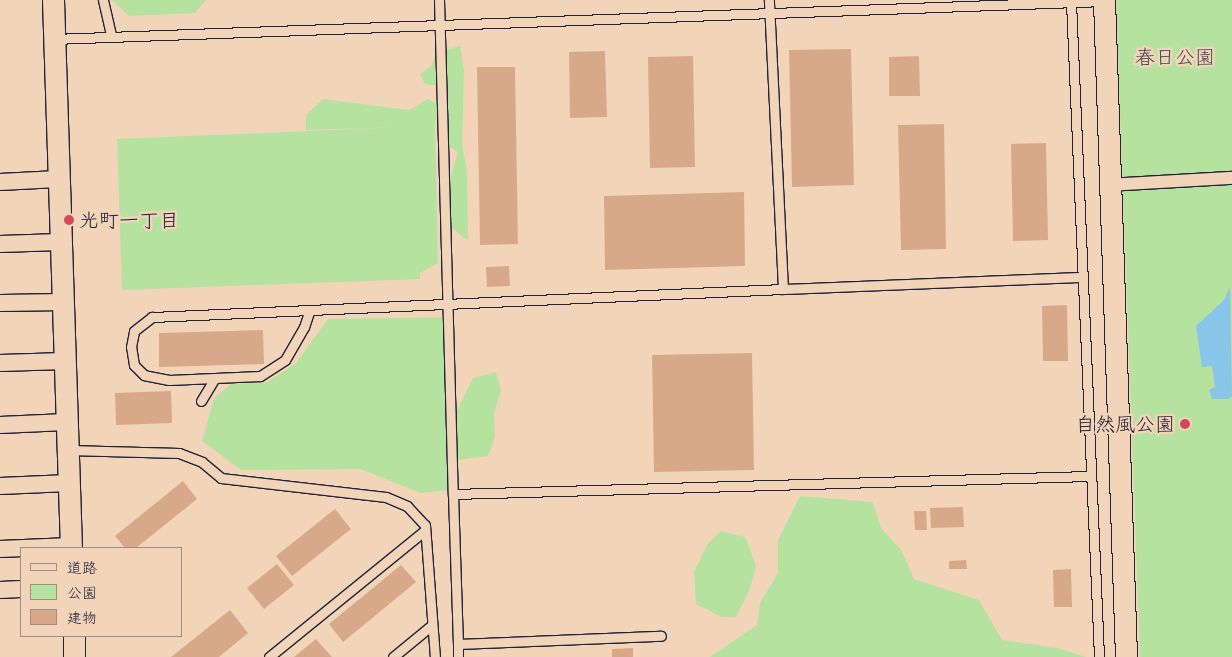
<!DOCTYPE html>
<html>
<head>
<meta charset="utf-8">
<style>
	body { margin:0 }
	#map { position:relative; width:1232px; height:657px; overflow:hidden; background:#f2d5b9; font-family:Caveat,"Klee One",sans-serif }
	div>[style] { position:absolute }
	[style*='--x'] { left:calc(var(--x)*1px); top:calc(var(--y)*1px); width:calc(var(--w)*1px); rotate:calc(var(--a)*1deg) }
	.green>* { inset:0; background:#b6e29f }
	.water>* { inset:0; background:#89c5e9 }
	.building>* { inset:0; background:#d8a989 }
	.roads { filter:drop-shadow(1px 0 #22223b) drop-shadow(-1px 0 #22223b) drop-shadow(0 1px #22223b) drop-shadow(0 -1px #22223b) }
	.service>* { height:9px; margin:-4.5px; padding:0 4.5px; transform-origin:4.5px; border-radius:4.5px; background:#f2d5b9 }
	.pedestrian>* { height:12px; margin:-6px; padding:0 6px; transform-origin:6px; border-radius:6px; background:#f2d5b9 }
	.minor>* { height:16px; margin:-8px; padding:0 8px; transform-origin:8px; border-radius:8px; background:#f2d5b9 }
	.tertiary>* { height:21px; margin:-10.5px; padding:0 10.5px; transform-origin:10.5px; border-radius:10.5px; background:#f2d5b9 }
	.dots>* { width:14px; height:14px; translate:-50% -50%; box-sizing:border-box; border:2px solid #f2d5b9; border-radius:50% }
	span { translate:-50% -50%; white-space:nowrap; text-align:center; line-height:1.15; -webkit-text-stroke:5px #f2d5b9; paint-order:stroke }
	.park-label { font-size:20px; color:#40484f }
	.poi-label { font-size:20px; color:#22223b }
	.left { translate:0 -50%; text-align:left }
	.right { translate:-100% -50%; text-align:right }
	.legend { position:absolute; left:20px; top:547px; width:162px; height:90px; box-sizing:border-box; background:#f2d5b9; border:1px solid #9f8d87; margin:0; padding:6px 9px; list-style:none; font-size:15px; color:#22223b }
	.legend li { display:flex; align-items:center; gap:10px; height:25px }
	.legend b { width:25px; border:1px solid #9f8d87 }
</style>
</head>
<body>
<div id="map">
	<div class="green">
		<div style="clip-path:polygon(112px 0,206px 0,195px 13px,129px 16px)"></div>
		<div style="clip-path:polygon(1116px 0,1232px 0,1232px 657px,1140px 657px)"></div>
		<div style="clip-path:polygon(460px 46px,464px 70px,462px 145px,467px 170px,468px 241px,450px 226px,442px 205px,458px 152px,443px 142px,439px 86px,425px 84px,420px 74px,431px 66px,437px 52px)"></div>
		<div style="clip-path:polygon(323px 99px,409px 110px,428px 99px,440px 105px,435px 122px,438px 263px,420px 273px,420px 279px,122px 290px,117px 139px,402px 127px,306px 130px,306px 115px)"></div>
		<div style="clip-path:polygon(449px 317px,450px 490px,421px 493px,360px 469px,241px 470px,202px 441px,214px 398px,231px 384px,266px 383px,296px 363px,328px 319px)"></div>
		<div style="clip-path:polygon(496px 372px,501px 391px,494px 413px,495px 437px,488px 456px,456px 460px,456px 413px,473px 378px)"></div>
		<div style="clip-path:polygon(800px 496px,873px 502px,881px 528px,902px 551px,914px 579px,979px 600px,1002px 640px,1058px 648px,1086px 657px,710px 657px,757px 625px,760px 603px,778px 573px,778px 540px)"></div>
		<div style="clip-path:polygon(721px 531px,745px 537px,756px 565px,750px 589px,736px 617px,722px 617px,696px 604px,694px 572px,708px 543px)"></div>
	</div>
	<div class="water">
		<div style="clip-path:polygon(1230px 287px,1232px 396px,1228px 399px,1212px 399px,1209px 390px,1215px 387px,1212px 366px,1202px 367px,1196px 326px,1224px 300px)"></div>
	</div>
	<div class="building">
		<div style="clip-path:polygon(851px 49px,854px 185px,792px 187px,789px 50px)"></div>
		<div style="clip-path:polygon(605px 51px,607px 117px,570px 118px,569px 52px)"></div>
		<div style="clip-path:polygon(693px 56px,695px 167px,650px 168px,648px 57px)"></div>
		<div style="clip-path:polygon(919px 56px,920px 96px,889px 96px,889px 57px)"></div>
		<div style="clip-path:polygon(477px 67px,515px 67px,518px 244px,480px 245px)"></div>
		<div style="clip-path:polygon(944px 124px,946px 249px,901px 250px,898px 125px)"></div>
		<div style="clip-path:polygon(1046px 143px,1048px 240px,1013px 241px,1011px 144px)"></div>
		<div style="clip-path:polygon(744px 192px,745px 266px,605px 270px,604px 196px)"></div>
		<div style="clip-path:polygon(509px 266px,510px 286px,487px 287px,486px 267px)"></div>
		<div style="clip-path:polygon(1067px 305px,1068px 361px,1043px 361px,1042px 306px)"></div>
		<div style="clip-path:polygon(263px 330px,264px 364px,159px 367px,159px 333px)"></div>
		<div style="clip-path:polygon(752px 353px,754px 470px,654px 472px,652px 355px)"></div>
		<div style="clip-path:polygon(171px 391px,172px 423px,116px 425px,115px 393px)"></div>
		<div style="clip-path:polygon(183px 481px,197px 499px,136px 548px,125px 548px,115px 536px)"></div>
		<div style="clip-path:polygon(963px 507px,964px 527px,931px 528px,930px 508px)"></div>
		<div style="clip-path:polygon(335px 509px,351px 529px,292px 576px,276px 556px)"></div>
		<div style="clip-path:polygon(914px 511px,926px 511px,927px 530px,915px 530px)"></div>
		<div style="clip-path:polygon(966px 560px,967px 569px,949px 569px,949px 561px)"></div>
		<div style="clip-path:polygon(277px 564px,294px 585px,264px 609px,247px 588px)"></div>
		<div style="clip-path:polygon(401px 565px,416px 582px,343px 642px,329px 624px)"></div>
		<div style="clip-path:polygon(1071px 569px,1072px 607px,1054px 607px,1053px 570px)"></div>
		<div style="clip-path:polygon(230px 610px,248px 633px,219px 657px,171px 657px)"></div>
		<div style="clip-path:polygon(316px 639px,332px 657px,294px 657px)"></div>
		<div style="clip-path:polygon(633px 648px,633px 657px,612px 657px,612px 649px)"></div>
	</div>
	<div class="roads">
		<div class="service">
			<div style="--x:103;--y:0;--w:37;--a:77"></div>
			<div style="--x:439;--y:0;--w:494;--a:88.4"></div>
			<div style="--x:453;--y:494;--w:636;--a:-1.62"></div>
			<div style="--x:1071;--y:2;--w:656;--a:87.55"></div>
			<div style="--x:53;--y:39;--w:1052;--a:-2.07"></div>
			<div style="--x:783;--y:289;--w:298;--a:-2.3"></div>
			<div style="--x:309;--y:312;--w:16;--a:108"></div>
			<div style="--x:304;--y:327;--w:38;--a:120"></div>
			<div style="--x:285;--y:360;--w:30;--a:147"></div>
			<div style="--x:260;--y:376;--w:91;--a:177.5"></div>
			<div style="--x:169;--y:380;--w:25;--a:-169"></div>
			<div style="--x:144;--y:375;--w:14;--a:-135"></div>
			<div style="--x:134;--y:365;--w:18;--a:-99"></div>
			<div style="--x:131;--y:347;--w:16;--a:-79"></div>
			<div style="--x:134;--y:331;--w:23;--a:-38"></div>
			<div style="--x:152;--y:317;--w:632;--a:-2.54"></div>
			<div style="--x:783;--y:289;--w:289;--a:-92.8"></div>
			<div style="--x:201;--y:401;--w:26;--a:-59"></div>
			<div style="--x:68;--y:450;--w:111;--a:1.5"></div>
			<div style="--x:179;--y:453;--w:25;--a:21"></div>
			<div style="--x:202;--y:462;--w:25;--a:40"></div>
			<div style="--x:221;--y:478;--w:166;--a:6.6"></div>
			<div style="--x:386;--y:497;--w:23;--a:23"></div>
			<div style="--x:407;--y:506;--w:26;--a:47"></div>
			<div style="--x:425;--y:525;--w:132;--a:85.7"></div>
			<div style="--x:453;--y:494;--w:150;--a:88.1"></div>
			<div style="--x:458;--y:644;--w:203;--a:-2.3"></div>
			<div style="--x:458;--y:644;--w:13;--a:90"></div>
			<div style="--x:269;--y:657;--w:201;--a:-39.1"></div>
			<div style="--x:393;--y:657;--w:50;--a:-39.4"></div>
		</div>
		<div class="pedestrian">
			<div style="--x:1109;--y:185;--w:123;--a:-3.3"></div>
		</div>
		<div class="minor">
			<div style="--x:0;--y:182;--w:58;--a:-3"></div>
			<div style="--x:0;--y:244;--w:60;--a:-1.9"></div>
			<div style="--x:0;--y:303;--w:64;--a:-0.9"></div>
			<div style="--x:0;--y:363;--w:65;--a:-1.8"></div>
			<div style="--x:0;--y:425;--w:66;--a:-2.6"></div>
			<div style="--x:0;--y:486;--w:69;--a:-2.5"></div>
			<div style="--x:0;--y:549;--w:71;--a:-2.4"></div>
			<div style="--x:0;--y:590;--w:21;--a:-3"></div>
		</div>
		<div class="tertiary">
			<div style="--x:53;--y:0;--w:548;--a:88.12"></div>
			<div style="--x:1104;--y:0;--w:657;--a:88.08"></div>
			<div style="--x:74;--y:636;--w:21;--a:90"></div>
		</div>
	</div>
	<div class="dots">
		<div style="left:69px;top:220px;background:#d1495b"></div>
		<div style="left:1185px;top:424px;background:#d1495b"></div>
	</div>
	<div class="park-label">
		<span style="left:1175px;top:57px">春日公園</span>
	</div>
	<div class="poi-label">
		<span class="left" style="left:79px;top:220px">光町一丁目</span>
		<span class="right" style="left:1175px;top:424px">自然風公園</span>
	</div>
	<ul class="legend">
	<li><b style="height:6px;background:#f2d5b9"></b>道路</li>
	<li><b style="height:14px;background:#b6e29f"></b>公園</li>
	<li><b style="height:14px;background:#d8a989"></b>建物</li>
	</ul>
</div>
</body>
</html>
